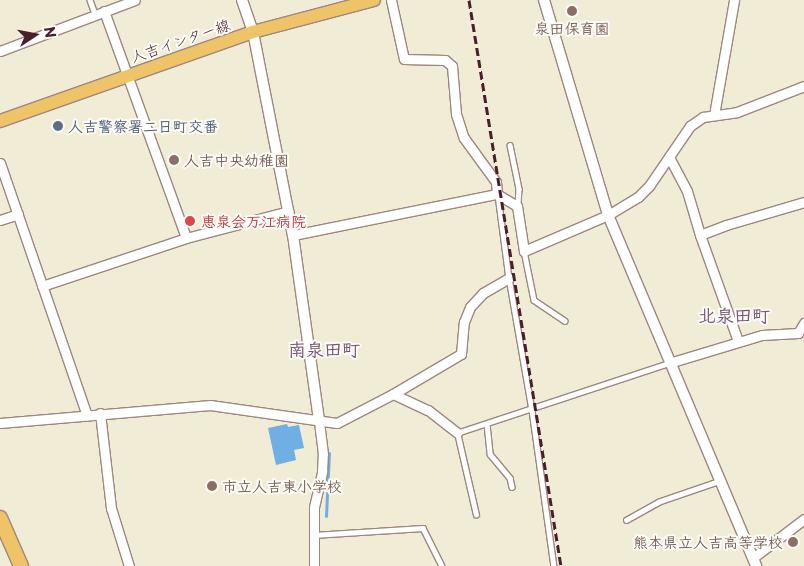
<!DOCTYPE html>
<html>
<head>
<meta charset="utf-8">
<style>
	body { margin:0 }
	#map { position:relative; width:804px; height:566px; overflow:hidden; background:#f1ecd5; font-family:"Playpen Sans","Klee One",sans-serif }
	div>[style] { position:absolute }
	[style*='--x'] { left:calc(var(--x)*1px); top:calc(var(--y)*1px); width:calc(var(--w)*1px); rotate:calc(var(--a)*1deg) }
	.water>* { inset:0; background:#70afe3 }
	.stream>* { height:3px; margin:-1.5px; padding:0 1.5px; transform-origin:1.5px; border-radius:1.5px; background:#70afe3 }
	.roads { filter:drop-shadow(1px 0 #9e8680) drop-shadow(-1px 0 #9e8680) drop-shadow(0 1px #9e8680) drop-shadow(0 -1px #9e8680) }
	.service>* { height:4.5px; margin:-2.25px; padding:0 2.25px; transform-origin:2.25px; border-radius:2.25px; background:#fff }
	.minor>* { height:9px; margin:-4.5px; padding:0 4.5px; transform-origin:4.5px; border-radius:4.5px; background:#fff }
	.tertiary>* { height:10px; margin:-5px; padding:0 5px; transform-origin:5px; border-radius:5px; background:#fff }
	.primary>* { height:12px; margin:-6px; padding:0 6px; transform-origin:6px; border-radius:6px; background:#efc469 }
	.trunk>* { height:14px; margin:-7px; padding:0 7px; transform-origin:7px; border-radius:7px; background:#efc469 }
	.rail>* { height:3px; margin-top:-1.5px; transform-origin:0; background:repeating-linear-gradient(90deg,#4a1f2b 0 8px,transparent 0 12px) }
	.dots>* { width:14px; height:14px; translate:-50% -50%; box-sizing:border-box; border:2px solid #fdfcf7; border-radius:50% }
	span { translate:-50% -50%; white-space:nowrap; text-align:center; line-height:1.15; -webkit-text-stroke:4px #fdfcf7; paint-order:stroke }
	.education-label { font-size:15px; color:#785e54; font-weight:700 }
	.left { translate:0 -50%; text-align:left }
	.right { translate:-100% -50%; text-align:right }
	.street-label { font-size:15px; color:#4a1f2b }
	.service-label { font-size:15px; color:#4e5e75; font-weight:700 }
	.health-label { font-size:15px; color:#be3a42; font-weight:700 }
	.quarter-label { font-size:18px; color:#765370; font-weight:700 }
	.north { position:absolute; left:10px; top:10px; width:50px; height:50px; -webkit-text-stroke:4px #fdfcf7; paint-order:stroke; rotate:79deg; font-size:14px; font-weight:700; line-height:20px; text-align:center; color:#4a1f2b }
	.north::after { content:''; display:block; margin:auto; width:18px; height:22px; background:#4a1f2b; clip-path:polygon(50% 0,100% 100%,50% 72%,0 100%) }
</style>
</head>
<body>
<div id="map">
	<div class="water">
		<div style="clip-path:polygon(287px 424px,288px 427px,299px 425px,304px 448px,294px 450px,296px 460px,276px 465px,268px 428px)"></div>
	</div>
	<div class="stream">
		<div style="--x:326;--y:516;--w:63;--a:-87.3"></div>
	</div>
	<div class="roads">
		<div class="service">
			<div style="--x:90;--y:0;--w:15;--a:70"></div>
			<div style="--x:510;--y:145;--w:45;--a:78.4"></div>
			<div style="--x:519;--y:189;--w:16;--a:94"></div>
			<div style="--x:498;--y:195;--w:84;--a:82.5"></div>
			<div style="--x:509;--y:278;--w:134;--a:80.1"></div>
			<div style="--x:532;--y:410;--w:158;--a:82"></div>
			<div style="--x:524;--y:251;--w:50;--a:78.5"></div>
			<div style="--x:534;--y:300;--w:37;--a:34"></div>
			<div style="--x:487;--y:424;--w:30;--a:84"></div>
			<div style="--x:490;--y:454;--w:31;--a:50"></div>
			<div style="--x:510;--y:478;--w:9;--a:77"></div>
			<div style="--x:476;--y:515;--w:84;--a:-103"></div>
			<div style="--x:457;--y:433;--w:223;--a:-18.3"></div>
			<div style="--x:626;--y:520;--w:37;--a:-29"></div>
			<div style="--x:658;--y:502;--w:65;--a:-19"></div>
			<div style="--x:313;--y:535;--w:110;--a:-3.6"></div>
			<div style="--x:423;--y:528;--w:42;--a:63.4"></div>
		</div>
		<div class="minor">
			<div style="--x:391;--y:0;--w:60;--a:77.6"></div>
			<div style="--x:404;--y:59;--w:41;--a:1.4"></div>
			<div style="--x:445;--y:60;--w:9;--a:41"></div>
			<div style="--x:452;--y:66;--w:48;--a:85.2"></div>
			<div style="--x:456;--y:114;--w:25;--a:72"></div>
			<div style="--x:464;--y:138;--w:54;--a:54"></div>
			<div style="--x:496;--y:182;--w:12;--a:85"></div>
			<div style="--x:104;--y:11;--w:241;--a:70.1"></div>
			<div style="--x:0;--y:51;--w:144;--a:-20.7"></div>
			<div style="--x:714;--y:115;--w:117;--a:-80.1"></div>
			<div style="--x:669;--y:157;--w:38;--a:62"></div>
			<div style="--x:687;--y:191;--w:46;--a:73.5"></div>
			<div style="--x:700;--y:235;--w:28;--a:-21"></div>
			<div style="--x:726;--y:225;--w:81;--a:-16.4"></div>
			<div style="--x:0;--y:163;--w:267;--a:71"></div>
			<div style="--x:0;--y:220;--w:19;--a:-18"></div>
			<div style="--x:293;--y:235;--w:208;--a:-11.4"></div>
			<div style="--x:497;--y:194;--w:23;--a:31"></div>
			<div style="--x:517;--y:206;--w:46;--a:81.2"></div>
			<div style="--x:524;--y:251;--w:91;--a:-23.2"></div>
			<div style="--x:608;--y:215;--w:35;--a:-31"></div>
			<div style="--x:638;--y:197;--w:16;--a:-45"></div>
			<div style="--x:649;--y:186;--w:73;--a:-55.7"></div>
			<div style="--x:690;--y:126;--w:16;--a:-35"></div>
			<div style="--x:703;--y:117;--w:34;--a:-8"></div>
			<div style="--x:737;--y:112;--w:72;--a:-21.2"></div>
			<div style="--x:700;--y:235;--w:113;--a:70.3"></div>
			<div style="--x:42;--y:286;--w:152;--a:-18.4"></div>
			<div style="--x:186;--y:238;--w:106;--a:-14.7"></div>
			<div style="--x:669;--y:363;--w:97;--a:-16.8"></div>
			<div style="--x:762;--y:335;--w:36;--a:-3"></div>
			<div style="--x:798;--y:333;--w:12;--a:-59"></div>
			<div style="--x:393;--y:394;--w:38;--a:25"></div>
			<div style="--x:428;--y:410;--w:37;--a:38"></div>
			<div style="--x:100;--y:413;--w:96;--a:83.4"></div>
			<div style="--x:111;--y:508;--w:61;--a:72.8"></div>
			<div style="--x:0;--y:423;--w:211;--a:-4.9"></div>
			<div style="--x:210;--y:405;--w:128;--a:8.1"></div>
			<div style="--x:337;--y:423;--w:63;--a:-27.4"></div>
			<div style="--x:393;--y:394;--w:79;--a:-30.5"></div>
			<div style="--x:461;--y:354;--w:32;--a:-85"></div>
			<div style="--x:464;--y:322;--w:16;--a:-68"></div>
			<div style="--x:470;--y:307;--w:19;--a:-47"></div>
			<div style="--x:483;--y:293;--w:30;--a:-30"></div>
			<div style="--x:754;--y:557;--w:63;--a:-37.2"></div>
			<div style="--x:314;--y:566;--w:59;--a:-90"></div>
			<div style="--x:314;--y:507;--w:37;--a:-77"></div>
			<div style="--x:322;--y:471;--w:17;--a:-87"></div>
			<div style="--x:323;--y:454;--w:33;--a:-97"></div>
		</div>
		<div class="tertiary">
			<div style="--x:242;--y:0;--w:34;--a:71"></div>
			<div style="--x:253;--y:32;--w:207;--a:78.9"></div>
			<div style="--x:293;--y:235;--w:188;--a:82"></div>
			<div style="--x:544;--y:0;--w:224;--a:73.4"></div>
			<div style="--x:608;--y:215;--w:381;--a:67.1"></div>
		</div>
		<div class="primary">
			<div style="--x:0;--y:121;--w:268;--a:-19.4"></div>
			<div style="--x:253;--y:32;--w:125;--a:-14.8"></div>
		</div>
		<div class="trunk">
			<div style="--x:0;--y:518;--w:52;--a:66.4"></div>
		</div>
	</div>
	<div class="rail">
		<div style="--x:469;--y:0;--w:573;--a:80.77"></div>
	</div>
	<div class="dots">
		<div style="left:572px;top:11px;background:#8d6e63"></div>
		<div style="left:58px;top:126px;background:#5c6f8a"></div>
		<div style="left:174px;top:160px;background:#8d6e63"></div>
		<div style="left:190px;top:221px;background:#e0444e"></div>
		<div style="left:212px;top:486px;background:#8d6e63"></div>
		<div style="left:793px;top:542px;background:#8d6e63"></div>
	</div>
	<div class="education-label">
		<span style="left:572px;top:28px">泉田保育園</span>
		<span class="left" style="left:184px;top:160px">人吉中央幼稚園</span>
		<span class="left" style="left:222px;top:486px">市立人吉東小学校</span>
		<span class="right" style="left:783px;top:542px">熊本県立人吉高等学校</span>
	</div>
	<div class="street-label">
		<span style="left:180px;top:40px;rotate:-19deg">人吉インター線</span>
	</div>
	<div class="service-label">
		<span class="left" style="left:68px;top:126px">人吉警察署二日町交番</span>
	</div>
	<div class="health-label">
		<span class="left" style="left:201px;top:221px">恵泉会万江病院</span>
	</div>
	<div class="quarter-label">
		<span style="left:734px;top:315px">北泉田町</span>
		<span style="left:324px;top:349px">南泉田町</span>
	</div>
	<div class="north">N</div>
</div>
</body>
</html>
